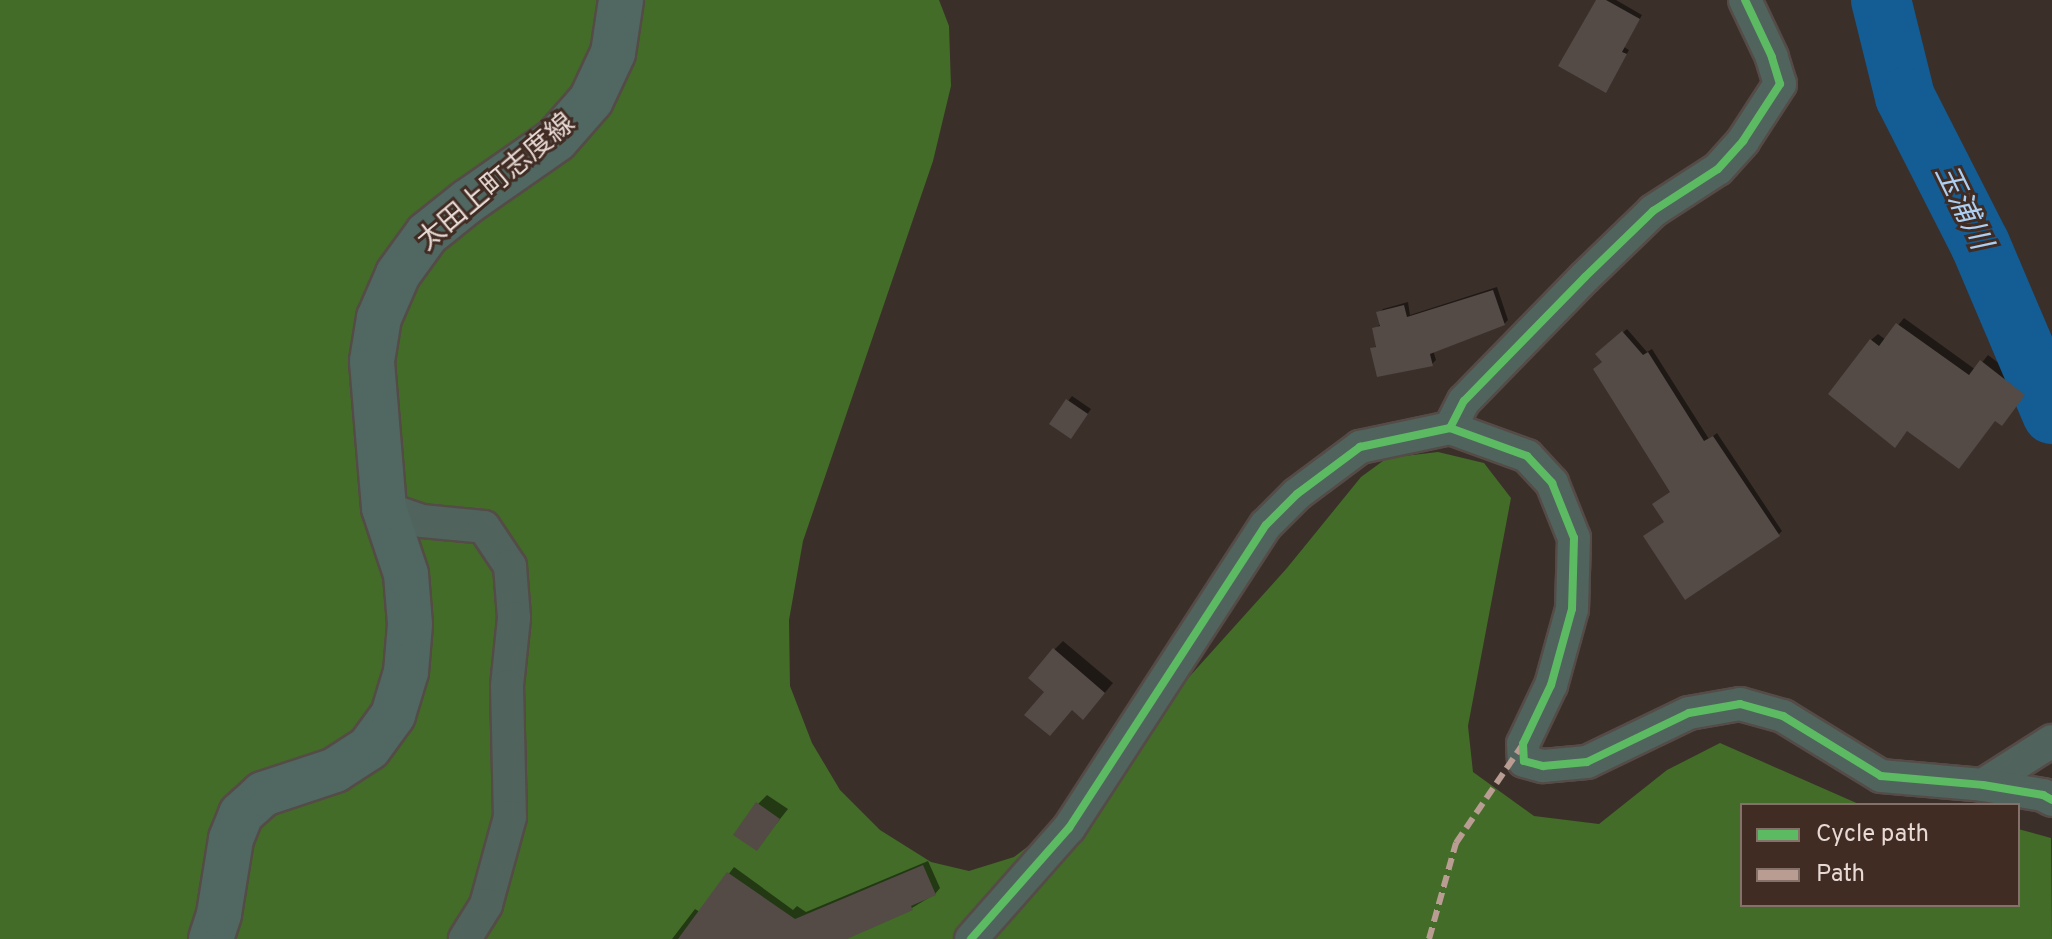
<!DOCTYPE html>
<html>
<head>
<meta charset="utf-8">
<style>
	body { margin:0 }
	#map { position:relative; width:2052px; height:939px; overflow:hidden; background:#3b2f2a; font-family:Overpass,"Noto Sans JP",sans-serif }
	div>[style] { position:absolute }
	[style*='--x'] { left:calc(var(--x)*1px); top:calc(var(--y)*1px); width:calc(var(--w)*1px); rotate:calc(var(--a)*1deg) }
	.forest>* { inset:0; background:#426c27 }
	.shadow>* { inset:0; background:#0007 }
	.river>* { height:60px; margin:-30px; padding:0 30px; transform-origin:30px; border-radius:30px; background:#135c94 }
	.building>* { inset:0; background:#544a46 }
	.roads { filter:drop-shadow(2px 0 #554b47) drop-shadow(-2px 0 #554b47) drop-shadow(0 2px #554b47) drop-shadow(0 -2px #554b47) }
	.minor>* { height:32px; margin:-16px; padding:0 16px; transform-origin:16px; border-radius:16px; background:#50635d }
	.secondary>* { height:44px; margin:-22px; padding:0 22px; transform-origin:22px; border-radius:22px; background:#506861 }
	.quiet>* { height:6px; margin-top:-3px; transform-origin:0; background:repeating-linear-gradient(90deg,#b99d93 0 12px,transparent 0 18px) }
	.cycleway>* { height:8px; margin:-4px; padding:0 4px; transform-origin:4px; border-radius:4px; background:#5cba63 }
	span { translate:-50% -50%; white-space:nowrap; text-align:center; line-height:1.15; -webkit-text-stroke:6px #412c24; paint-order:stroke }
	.street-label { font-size:28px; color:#e7d9d4 }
	.water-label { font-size:30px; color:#abcef1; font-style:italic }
	.legend { position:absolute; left:1740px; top:803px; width:280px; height:104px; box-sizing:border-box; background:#412c24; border:2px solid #83716a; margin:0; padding:10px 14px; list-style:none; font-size:24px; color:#e7d9d4 }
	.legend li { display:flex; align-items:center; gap:16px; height:40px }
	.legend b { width:40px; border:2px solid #83716a }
</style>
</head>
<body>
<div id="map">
	<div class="forest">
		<div style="clip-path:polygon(0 0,939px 0,949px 26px,951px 86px,933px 161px,803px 541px,789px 620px,790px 686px,812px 743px,840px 790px,880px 830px,931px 862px,969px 871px,1014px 857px,1055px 826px,1287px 568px,1361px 477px,1387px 458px,1438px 452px,1484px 463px,1511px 498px,1468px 726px,1473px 772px,1534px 816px,1599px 824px,1667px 770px,1720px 743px,1861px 805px,1742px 805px,1742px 905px,2018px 905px,2018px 829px,2051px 838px,2052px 939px,0 939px)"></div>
	</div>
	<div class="shadow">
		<div style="clip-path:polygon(1598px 0,1616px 0,1642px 15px,1624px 47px,1629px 50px,1609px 86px)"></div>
		<div style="clip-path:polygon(1497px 287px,1508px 320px,1504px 324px,1433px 350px,1436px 360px,1432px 364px,1386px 375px,1373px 349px,1378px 344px,1374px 329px,1381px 324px,1379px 313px,1383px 309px,1408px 302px,1410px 315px)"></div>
		<div style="clip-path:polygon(1904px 318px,1976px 370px,1988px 355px,2030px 387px,2008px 417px,1995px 419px,1959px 467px,1871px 340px,1878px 334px,1886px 340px)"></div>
		<div style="clip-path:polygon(1627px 329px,1647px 352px,1652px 349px,1709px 439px,1717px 433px,1782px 531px,1778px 535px,1666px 521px,1672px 491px,1604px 362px,1602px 350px)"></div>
		<div style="clip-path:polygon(1072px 396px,1091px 409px,1075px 432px,1051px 423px)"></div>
		<div style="clip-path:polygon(1063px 641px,1113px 683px,1092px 708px,1047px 692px,1054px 650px)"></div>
		<div style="clip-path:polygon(767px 795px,788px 809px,757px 848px,758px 804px)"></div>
		<div style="clip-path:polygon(928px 861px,940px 888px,935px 894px,912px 908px,842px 939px,672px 939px,695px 909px,700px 912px,734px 867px,793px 910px,797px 906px,806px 912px)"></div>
	</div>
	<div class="river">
		<div style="--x:1881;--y:0;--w:100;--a:76.1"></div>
		<div style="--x:1905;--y:97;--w:165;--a:63"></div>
		<div style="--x:1980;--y:244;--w:185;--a:67"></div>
	</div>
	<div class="building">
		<div style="clip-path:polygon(1596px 0,1606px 0,1640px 19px,1622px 52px,1627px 54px,1606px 93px,1558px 66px)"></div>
		<div style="clip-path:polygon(1493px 290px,1505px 325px,1430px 354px,1433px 366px,1377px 377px,1370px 348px,1376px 347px,1372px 328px,1380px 326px,1376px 312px,1404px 305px,1407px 317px)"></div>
		<div style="clip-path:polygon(1896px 323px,1969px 375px,1980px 360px,2025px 395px,2002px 426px,1995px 421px,1959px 469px,1907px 431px,1895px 448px,1828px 394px,1870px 339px,1879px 346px)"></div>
		<div style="clip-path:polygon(1622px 331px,1643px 355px,1648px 352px,1704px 441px,1713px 436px,1780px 536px,1685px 600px,1643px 536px,1664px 522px,1652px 504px,1670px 492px,1593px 369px,1602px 362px,1595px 354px)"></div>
		<div style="clip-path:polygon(1066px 399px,1088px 414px,1071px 439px,1049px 424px)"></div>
		<div style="clip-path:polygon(1053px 648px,1105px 693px,1083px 720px,1072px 710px,1050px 736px,1024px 715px,1044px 692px,1028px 678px)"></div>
		<div style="clip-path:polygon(756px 802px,780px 819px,757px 851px,733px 835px)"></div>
		<div style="clip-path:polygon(923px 865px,936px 895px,911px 906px,913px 910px,847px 939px,678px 939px,727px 872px,795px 919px)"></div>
	</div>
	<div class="roads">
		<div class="minor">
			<div style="--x:1450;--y:428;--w:30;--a:-63"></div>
			<div style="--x:1464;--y:401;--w:173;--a:-45.7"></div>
			<div style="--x:1585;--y:277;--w:95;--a:-44.1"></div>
			<div style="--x:1653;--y:211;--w:77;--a:-32.9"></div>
			<div style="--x:1718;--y:169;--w:38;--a:-48"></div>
			<div style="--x:1743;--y:141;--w:68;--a:-57"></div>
			<div style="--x:1780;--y:84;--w:28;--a:-107"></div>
			<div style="--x:1772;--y:57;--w:63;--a:-115.3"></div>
			<div style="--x:384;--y:508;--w:40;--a:18.9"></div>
			<div style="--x:422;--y:521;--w:62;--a:5.5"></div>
			<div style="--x:484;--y:527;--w:47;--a:56.3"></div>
			<div style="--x:510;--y:566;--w:52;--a:85.6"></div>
			<div style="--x:514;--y:618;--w:68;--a:95.9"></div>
			<div style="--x:507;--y:686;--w:131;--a:88.7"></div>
			<div style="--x:510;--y:817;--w:91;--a:105.3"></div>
			<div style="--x:486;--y:905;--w:40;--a:122"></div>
			<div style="--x:1983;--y:785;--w:82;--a:-32.5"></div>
			<div style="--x:971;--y:939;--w:148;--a:-48.6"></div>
			<div style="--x:1069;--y:828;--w:361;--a:-57"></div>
			<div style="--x:1266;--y:525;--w:44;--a:-45"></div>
			<div style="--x:1297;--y:494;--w:79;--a:-36.7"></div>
			<div style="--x:1360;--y:447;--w:92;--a:-11.9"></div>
			<div style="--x:1450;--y:428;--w:82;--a:20"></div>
			<div style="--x:1527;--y:456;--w:37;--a:47"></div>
			<div style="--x:1552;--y:483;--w:59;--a:68.2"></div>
			<div style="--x:1574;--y:538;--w:71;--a:91.6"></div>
			<div style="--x:1572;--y:609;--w:79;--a:105.4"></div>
			<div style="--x:1551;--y:685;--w:65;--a:115.4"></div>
			<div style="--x:1523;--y:744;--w:17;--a:87"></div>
			<div style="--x:1524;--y:761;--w:20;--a:15"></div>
			<div style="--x:1543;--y:766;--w:44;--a:-5.2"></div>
			<div style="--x:1587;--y:762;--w:113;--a:-25.7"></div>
			<div style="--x:1689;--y:713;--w:52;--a:-10"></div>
			<div style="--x:1740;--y:704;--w:45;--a:15.6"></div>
			<div style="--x:1783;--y:716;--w:115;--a:31.5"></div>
			<div style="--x:1881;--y:776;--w:102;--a:5"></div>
			<div style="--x:1983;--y:785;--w:61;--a:9.5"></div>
			<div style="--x:2043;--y:795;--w:10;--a:29"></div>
		</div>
		<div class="secondary">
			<div style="--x:211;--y:939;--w:26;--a:-72"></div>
			<div style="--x:219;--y:914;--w:76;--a:-80.9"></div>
			<div style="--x:231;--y:839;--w:27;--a:-68"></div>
			<div style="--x:241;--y:814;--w:30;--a:-42"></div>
			<div style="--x:263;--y:794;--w:76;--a:-18.4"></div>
			<div style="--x:335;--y:770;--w:40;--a:-32.9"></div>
			<div style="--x:369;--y:748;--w:41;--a:-54"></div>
			<div style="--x:393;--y:715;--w:45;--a:-73.2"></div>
			<div style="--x:406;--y:672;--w:48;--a:-85.2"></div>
			<div style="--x:410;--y:624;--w:50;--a:-94.6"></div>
			<div style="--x:406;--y:574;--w:70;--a:-108.4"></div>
			<div style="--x:384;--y:508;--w:147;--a:-94.7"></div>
			<div style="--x:372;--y:361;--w:44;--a:-80.8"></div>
			<div style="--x:379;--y:318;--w:48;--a:-66.6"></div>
			<div style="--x:398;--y:274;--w:49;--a:-54.1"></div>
			<div style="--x:427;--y:234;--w:51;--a:-38.7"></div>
			<div style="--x:467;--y:202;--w:108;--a:-34.9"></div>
			<div style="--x:556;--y:140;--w:53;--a:-48.8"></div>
			<div style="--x:591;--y:100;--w:52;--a:-64.9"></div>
			<div style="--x:613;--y:53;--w:54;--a:-81.4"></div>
		</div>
	</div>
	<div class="quiet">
		<div style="--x:1429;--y:939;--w:100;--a:-74.3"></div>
		<div style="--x:1456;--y:843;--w:120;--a:-55.9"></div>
	</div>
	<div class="cycleway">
		<div style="--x:1450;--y:428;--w:30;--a:-63"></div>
		<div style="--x:1464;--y:401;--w:173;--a:-45.7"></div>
		<div style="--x:1585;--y:277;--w:95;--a:-44.1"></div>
		<div style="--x:1653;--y:211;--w:77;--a:-32.9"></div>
		<div style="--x:1718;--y:169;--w:38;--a:-48"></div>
		<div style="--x:1743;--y:141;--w:68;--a:-57"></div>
		<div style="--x:1780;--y:84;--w:28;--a:-107"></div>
		<div style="--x:1772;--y:57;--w:63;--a:-115.3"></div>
		<div style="--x:971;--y:939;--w:148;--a:-48.6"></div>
		<div style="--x:1069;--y:828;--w:361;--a:-57"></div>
		<div style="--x:1266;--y:525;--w:44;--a:-45"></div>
		<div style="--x:1297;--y:494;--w:79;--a:-36.7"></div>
		<div style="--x:1360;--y:447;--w:92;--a:-11.9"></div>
		<div style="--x:1450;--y:428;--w:82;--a:20"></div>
		<div style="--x:1527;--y:456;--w:37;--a:47"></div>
		<div style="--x:1552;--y:483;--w:59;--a:68.2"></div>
		<div style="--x:1574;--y:538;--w:71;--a:91.6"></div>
		<div style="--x:1572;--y:609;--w:79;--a:105.4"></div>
		<div style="--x:1551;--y:685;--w:65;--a:115.4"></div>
		<div style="--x:1523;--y:744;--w:17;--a:87"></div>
		<div style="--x:1524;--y:761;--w:20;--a:15"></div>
		<div style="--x:1543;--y:766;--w:44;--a:-5.2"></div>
		<div style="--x:1587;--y:762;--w:113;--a:-25.7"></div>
		<div style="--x:1689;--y:713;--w:52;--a:-10"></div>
		<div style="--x:1740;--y:704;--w:45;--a:15.6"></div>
		<div style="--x:1783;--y:716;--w:115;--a:31.5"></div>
		<div style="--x:1881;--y:776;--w:102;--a:5"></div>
		<div style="--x:1983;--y:785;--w:61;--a:9.5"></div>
		<div style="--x:2043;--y:795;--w:10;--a:29"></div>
	</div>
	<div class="street-label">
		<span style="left:497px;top:183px;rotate:-40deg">太田上町志度線</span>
	</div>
	<div class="water-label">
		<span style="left:1961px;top:208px;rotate:64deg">玉浦川</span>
	</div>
	<ul class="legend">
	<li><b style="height:10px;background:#5cba63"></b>Cycle path</li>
	<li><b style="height:10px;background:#b99d93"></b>Path</li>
	</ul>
</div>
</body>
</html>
